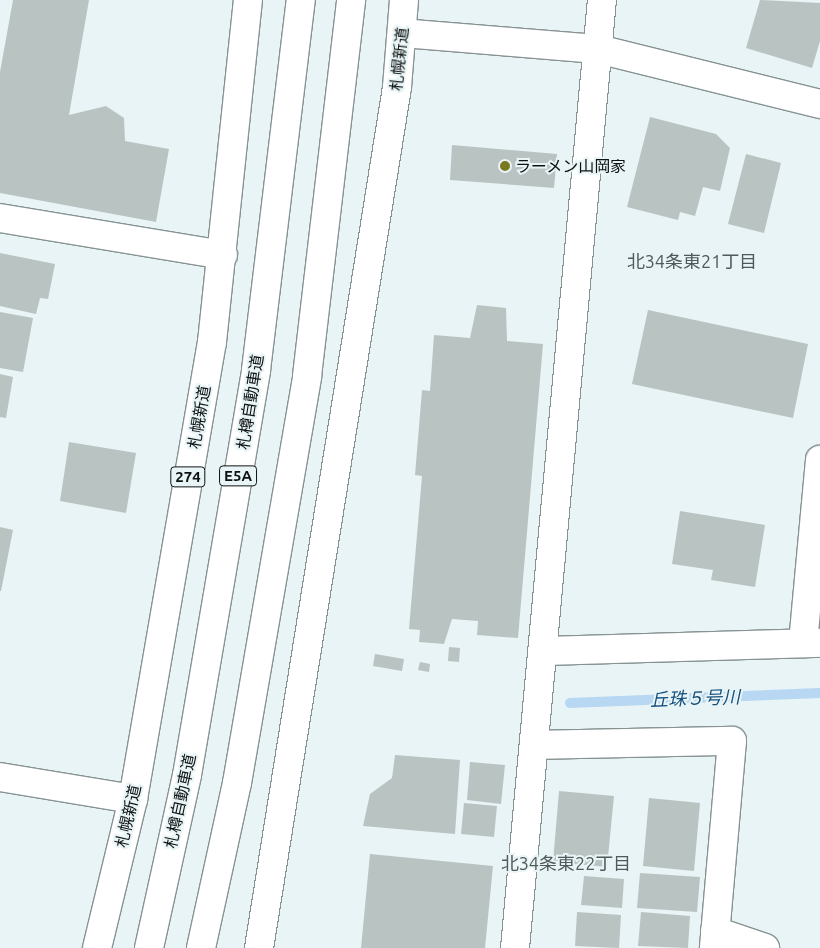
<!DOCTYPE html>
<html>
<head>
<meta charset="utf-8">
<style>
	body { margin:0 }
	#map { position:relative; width:820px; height:948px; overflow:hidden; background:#e8f4f5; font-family:Ubuntu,"Noto Sans JP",sans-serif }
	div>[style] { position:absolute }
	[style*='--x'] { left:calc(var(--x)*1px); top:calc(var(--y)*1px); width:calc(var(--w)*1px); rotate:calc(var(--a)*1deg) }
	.stream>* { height:10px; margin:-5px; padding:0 5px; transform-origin:5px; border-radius:5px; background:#b8d7f3 }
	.building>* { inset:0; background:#b9c4c2 }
	.roads { filter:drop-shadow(1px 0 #879293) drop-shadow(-1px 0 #879293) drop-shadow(0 1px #879293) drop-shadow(0 -1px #879293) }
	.minor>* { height:28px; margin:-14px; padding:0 14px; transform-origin:14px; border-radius:14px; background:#fff }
	.trunk>* { height:28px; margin:-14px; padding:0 14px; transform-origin:14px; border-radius:14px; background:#fff }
	.motorway>* { height:28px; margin:-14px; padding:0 14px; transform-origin:14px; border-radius:14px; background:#fff }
	.dots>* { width:14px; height:14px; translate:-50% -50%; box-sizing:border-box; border:2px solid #e8f4f5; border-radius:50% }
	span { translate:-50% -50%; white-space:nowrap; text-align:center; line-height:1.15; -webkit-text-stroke:4px #e8f4f5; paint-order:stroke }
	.shield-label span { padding:1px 4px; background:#e8f4f5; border:1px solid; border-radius:4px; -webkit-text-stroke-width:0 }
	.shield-label { font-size:15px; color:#0e1112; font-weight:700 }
	.street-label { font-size:16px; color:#0e1112 }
	.poi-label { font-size:16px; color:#0e1112 }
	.left { translate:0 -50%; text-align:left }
	.neighbourhood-label { font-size:18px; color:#50595b }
	.water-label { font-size:18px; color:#144f7c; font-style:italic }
</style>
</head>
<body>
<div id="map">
	<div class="stream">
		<div style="--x:570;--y:703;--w:250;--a:-2.3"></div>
	</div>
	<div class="building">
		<div style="clip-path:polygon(13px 0,89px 0,69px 115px,106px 106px,124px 118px,125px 141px,169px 149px,156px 222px,0 193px,0 72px)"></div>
		<div style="clip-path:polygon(760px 0,820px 3px,820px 41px,812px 68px,746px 48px)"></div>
		<div style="clip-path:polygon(650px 117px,716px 134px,730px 148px,720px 191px,703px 187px,695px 216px,680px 212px,678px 220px,627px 207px)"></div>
		<div style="clip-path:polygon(452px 145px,557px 154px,554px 188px,450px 180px)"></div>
		<div style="clip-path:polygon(746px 154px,781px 163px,764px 233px,728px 224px)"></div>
		<div style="clip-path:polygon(0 253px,55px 264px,48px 299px,40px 298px,36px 314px,0 306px)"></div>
		<div style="clip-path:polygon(477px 305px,506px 308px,507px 341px,543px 344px,518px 638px,477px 635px,478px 621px,452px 619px,444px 644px,419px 642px,420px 630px,409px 629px,422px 476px,415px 475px,422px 390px,430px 391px,434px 335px,470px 338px)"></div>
		<div style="clip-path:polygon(648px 310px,808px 344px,793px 418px,632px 384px)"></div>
		<div style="clip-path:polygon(0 312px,33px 318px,23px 372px,0 368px)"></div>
		<div style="clip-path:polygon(0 374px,13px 377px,6px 418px,0 417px)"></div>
		<div style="clip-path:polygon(69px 442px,136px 453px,126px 513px,60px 501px)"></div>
		<div style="clip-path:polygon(680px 511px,765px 525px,755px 587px,711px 580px,713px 570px,672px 564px)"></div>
		<div style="clip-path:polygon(0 527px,13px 530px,1px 591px,0 591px)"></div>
		<div style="clip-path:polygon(449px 647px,460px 648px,459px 662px,448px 661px)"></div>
		<div style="clip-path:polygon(375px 654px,404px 659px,402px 671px,373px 666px)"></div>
		<div style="clip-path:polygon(420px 662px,430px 664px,429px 672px,418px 670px)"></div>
		<div style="clip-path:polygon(395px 755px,460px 760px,455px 834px,363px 826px,370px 794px,392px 778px)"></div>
		<div style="clip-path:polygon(470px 762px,505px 765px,501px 804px,467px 800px)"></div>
		<div style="clip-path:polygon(559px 791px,614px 796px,607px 867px,553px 862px)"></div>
		<div style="clip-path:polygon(649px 798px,700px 803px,694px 871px,643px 866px)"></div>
		<div style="clip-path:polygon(464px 803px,497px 806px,494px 837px,461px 834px)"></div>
		<div style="clip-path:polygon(370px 854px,493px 866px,485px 948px,361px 948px)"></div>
		<div style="clip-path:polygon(640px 873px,700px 877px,697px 912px,637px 908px)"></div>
		<div style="clip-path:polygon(584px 876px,624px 879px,622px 908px,581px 905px)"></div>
		<div style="clip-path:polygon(577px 912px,621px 915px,619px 948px,575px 946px)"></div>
		<div style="clip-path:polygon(641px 912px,690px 916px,688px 948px,638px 946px)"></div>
	</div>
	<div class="roads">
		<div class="minor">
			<div style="--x:402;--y:33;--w:197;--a:4.7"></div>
			<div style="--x:598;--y:49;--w:229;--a:13.9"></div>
			<div style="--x:0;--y:218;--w:226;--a:9.4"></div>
			<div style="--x:803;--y:643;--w:184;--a:-84.7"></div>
			<div style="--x:543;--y:651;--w:277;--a:-1.7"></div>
			<div style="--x:534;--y:745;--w:198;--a:-1.2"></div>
			<div style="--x:732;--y:741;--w:208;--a:95"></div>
			<div style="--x:0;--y:777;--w:135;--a:9.4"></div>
			<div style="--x:715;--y:931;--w:53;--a:18.8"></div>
			<div style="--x:515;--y:948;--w:952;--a:-84.76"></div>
		</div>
		<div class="trunk">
			<div style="--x:97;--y:948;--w:153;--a:-76.4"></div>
			<div style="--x:133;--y:799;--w:464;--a:-80.2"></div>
			<div style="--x:212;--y:342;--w:344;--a:-84"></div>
			<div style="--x:259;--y:948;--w:872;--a:-80.89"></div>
			<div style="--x:397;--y:87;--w:87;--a:-85.4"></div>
		</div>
		<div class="motorway">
			<div style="--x:149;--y:948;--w:177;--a:-77.6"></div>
			<div style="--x:187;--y:775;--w:411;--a:-80.3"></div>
			<div style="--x:256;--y:370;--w:373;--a:-83.1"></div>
			<div style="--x:201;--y:948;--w:169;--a:-77.7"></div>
			<div style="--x:237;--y:783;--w:413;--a:-80.2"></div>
			<div style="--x:307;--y:376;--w:379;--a:-83.3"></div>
		</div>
	</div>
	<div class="dots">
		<div style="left:505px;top:166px;background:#7a791f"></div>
	</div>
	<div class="shield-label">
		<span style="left:238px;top:476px">E5A</span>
		<span style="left:188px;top:477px">274</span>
	</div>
	<div class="street-label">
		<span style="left:399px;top:59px;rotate:-84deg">札幌新道</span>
		<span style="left:250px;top:402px;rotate:-81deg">札樽自動車道</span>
		<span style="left:199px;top:417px;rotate:-80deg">札幌新道</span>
		<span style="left:180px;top:801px;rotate:-78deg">札樽自動車道</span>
		<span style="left:128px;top:816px;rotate:-77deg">札幌新道</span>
	</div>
	<div class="poi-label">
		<span class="left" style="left:515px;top:166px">ラーメン山岡家</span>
	</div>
	<div class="neighbourhood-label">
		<span style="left:692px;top:261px">北34条東21丁目</span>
		<span style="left:566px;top:863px">北34条東22丁目</span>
	</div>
	<div class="water-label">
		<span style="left:695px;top:698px;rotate:-2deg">丘珠５号川</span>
	</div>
</div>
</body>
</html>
